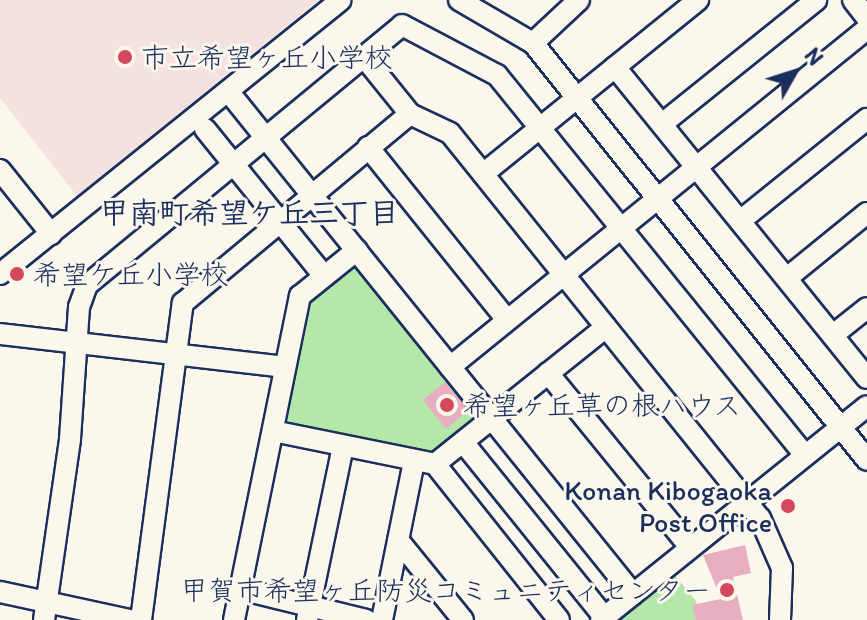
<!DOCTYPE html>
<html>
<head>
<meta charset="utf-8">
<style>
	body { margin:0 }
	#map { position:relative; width:867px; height:620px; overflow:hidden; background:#fbf7ec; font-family:Itim,"Klee One",sans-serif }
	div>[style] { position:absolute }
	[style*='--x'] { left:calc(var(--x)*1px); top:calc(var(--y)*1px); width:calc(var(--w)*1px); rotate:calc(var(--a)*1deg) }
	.built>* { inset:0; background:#f5e1df }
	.green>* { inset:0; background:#b4e8a9 }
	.building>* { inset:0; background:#e7aec0 }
	.roads { filter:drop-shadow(2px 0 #1b2f5e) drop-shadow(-2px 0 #1b2f5e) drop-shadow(0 2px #1b2f5e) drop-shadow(0 -2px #1b2f5e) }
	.minor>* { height:20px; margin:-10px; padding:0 10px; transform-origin:10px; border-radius:10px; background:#fbf7ec }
	.dots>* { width:22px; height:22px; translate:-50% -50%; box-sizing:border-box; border:4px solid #fbf7ec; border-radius:50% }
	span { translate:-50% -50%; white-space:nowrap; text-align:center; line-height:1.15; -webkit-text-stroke:6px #fbf7ec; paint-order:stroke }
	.poi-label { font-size:28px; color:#1b2f5e }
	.left { translate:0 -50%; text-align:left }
	.right { translate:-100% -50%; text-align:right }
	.neighbourhood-label { font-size:30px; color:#1b2f5e; font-weight:700 }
	.north { position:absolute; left:755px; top:32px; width:80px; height:80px; -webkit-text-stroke:6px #fbf7ec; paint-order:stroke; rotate:51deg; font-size:22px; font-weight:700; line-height:32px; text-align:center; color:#1b2f5e }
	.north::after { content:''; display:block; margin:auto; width:28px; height:36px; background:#1b2f5e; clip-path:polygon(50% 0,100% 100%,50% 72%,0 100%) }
</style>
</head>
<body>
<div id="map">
	<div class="built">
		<div style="clip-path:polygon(0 0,319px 0,77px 196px,0 98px)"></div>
	</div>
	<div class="green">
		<div style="clip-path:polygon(349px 263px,359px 264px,478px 411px,477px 423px,439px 454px,287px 429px,281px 419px,305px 307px)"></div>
		<div style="clip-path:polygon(674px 574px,696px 601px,701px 620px,619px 620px)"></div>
	</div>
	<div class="building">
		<div style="clip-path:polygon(445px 382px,469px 410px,446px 429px,423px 400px)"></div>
		<div style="clip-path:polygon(745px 545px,751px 573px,733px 577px,743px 620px,696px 620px,692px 605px,721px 599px,703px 555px)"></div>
	</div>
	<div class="roads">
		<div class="minor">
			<div style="--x:459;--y:0;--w:86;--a:30.2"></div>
			<div style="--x:533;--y:43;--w:534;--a:51.31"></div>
			<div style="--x:853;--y:0;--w:23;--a:52"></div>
			<div style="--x:533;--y:43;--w:63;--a:-43.1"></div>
			<div style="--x:364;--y:57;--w:73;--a:51.1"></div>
			<div style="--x:410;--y:114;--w:44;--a:25.4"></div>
			<div style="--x:450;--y:133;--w:494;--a:51.2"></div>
			<div style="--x:760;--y:518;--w:55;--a:66.3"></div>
			<div style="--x:782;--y:568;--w:52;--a:92.2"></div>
			<div style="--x:615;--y:67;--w:400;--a:51"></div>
			<div style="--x:228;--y:91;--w:646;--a:51.16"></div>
			<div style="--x:662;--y:124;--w:198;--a:-38.8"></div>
			<div style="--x:205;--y:129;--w:189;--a:51"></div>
			<div style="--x:368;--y:147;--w:222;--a:51.2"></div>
			<div style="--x:0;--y:170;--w:82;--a:51.4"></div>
			<div style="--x:483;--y:174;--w:277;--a:-39"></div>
			<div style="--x:740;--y:221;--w:163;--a:-38.8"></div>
			<div style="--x:0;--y:274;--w:437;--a:-38.8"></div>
			<div style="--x:787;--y:278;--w:103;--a:-39.1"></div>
			<div style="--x:0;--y:334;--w:286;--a:6.6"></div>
			<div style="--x:833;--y:335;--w:43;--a:-38.5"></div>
			<div style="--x:450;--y:367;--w:537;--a:-39.03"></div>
			<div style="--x:548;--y:373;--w:225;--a:50.8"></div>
			<div style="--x:273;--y:431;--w:165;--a:11.5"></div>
			<div style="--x:435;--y:464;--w:219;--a:-38.7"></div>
			<div style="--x:463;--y:442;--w:225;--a:51.1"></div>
			<div style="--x:435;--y:464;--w:199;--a:51.5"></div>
			<div style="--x:398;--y:540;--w:103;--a:50.9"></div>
			<div style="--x:240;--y:589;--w:130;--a:13.8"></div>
			<div style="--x:0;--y:592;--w:132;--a:12.2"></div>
			<div style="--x:44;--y:620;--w:183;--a:-81.8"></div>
			<div style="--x:70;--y:439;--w:132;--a:-86.1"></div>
			<div style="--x:79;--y:307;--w:23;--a:-70"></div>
			<div style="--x:87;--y:285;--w:408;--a:-39.5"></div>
			<div style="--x:402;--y:25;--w:107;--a:27.8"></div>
			<div style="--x:497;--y:75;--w:489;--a:51"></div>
			<div style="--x:141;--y:620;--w:320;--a:-82.5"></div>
			<div style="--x:183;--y:303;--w:295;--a:-39.8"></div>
			<div style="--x:234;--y:620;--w:331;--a:-78.5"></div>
			<div style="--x:300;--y:296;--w:73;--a:-38.9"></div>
			<div style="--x:307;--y:620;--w:178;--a:-78.3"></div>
			<div style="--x:382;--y:620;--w:162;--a:-78.6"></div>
			<div style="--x:601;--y:620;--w:341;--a:-38.8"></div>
		</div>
	</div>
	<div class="dots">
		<div style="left:125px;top:57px;background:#d1495b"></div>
		<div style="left:17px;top:274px;background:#d1495b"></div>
		<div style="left:447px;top:405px;background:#d1495b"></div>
		<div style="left:788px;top:506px;background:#d1495b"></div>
		<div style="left:727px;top:590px;background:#d1495b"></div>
	</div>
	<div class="poi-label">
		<span class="left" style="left:141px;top:57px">市立希望ヶ丘小学校</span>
		<span class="left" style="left:33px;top:274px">希望ケ丘小学校</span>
		<span class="left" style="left:463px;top:405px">希望ヶ丘草の根ハウス</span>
		<span class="right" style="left:772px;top:506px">Konan Kibogaoka<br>Post Office</span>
		<span class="right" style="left:711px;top:590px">甲賀市希望ヶ丘防災コミュニティセンター</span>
	</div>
	<div class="neighbourhood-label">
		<span style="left:249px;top:213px">甲南町希望ケ丘三丁目</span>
	</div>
	<div class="north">N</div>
</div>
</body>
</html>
